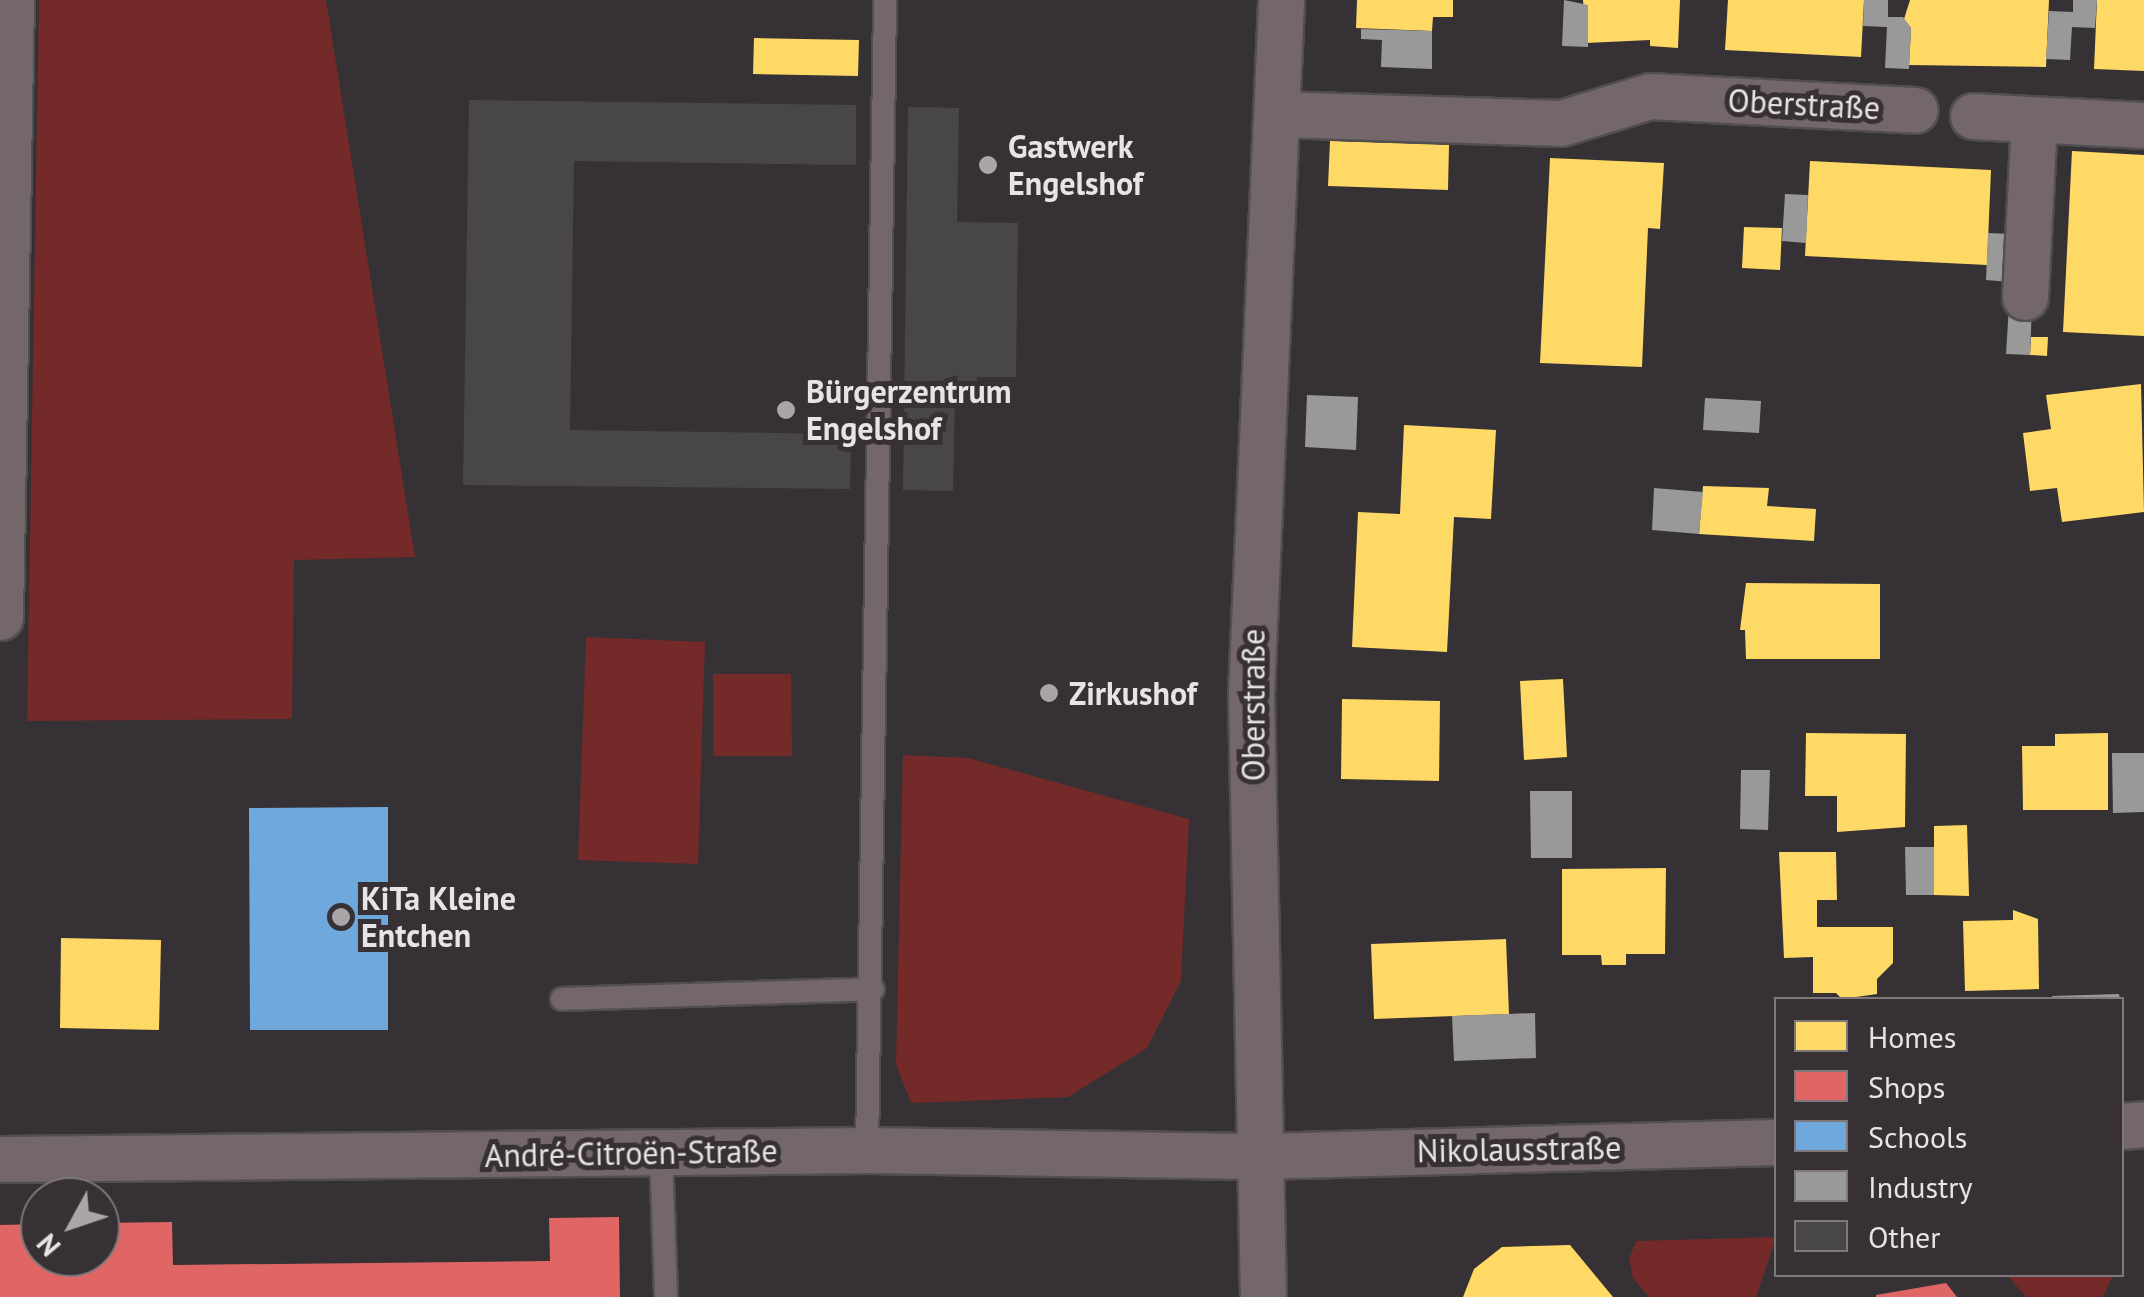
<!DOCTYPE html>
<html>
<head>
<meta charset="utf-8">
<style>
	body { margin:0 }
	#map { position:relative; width:2144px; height:1297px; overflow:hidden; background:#363134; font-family:"PT Sans",sans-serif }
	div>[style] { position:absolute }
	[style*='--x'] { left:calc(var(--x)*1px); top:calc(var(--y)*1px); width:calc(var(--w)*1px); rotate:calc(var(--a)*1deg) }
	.green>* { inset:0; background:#732a29 }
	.homes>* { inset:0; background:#ffd966 }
	.shops>* { inset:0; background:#e06666 }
	.schools>* { inset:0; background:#6fa8dc }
	.industry>* { inset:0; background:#999 }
	.building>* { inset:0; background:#494649 }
	.roads { filter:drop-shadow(2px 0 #524e50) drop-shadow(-2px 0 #524e50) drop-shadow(0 2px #524e50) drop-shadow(0 -2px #524e50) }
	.lane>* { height:22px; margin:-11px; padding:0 11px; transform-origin:11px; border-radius:11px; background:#73676a }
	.street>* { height:45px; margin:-22.5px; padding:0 22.5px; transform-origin:22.5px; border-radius:22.5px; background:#73676a }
	.dots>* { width:28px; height:28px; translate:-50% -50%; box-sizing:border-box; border:5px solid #373034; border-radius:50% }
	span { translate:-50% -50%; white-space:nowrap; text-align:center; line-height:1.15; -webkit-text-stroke:10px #373034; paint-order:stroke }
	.street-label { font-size:32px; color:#e8e3e6 }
	.poi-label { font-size:32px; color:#e8e3e6; font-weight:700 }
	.left { translate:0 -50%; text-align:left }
	.legend { position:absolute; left:1774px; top:997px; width:350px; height:280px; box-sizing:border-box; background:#373034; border:2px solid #7e787b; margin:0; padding:12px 18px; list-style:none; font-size:30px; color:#e8e3e6 }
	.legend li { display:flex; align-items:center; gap:20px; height:50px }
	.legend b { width:50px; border:2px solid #7e787b }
	.north { position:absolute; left:20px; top:1177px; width:100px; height:100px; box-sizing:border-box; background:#373034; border:2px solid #7e787b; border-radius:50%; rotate:230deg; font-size:28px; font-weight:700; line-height:40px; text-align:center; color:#e8e3e6 }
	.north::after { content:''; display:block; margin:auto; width:35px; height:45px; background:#aaa5a8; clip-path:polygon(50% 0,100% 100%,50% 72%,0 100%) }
</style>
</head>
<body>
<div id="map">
	<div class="green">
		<div style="clip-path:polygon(39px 0,326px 0,415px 557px,294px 560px,292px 719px,27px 721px)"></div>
		<div style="clip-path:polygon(586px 637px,705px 642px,698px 864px,578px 860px)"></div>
		<div style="clip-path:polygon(713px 674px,791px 674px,792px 756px,713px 756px)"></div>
		<div style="clip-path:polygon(903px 755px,968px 758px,1189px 819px,1181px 981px,1147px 1048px,1068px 1097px,911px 1103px,896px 1064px)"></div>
		<div style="clip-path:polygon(1776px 1237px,1756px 1297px,1649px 1297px,1633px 1278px,1629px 1259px,1636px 1241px)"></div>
		<div style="clip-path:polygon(2007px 1275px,2113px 1275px,2103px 1297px,2026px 1297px)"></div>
	</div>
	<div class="homes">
		<div style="clip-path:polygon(1357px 0,1453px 0,1453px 17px,1433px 17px,1432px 31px,1356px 28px)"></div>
		<div style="clip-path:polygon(1583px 0,1680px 0,1678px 48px,1650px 46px,1650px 40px,1586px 43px)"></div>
		<div style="clip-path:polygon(1728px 0,1864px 0,1861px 57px,1725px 50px)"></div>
		<div style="clip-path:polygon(1910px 0,2049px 0,2046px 67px,1909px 65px,1911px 28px,1904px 19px)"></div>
		<div style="clip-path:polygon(2097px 0,2144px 0,2144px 71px,2094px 69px)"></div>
		<div style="clip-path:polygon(754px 38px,859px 40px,858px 76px,753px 74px)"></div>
		<div style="clip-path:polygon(1330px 141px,1449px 145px,1448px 190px,1328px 186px)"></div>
		<div style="clip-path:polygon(2072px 151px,2144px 155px,2144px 336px,2063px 332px)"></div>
		<div style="clip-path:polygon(1550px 158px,1664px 163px,1660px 229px,1648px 228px,1642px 367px,1540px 363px)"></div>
		<div style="clip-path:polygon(1810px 161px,1991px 170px,1987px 265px,1805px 256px)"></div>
		<div style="clip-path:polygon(1744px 227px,1782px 228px,1780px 270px,1742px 268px)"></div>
		<div style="clip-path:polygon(2031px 337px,2048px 337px,2047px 356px,2030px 355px)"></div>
		<div style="clip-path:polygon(2141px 384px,2144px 512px,2062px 522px,2057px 488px,2030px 491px,2023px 433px,2051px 429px,2046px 395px)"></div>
		<div style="clip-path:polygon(1404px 425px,1496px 430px,1491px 519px,1454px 517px,1447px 652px,1352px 647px,1358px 512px,1400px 514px)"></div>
		<div style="clip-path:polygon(1703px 486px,1769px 488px,1767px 506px,1816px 509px,1814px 541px,1699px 534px)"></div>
		<div style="clip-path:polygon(1746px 583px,1880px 584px,1880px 659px,1746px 659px,1745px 630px,1740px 630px)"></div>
		<div style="clip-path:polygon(1563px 679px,1567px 757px,1524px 760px,1520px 681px)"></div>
		<div style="clip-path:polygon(1342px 699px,1440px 701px,1439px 781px,1341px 779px)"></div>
		<div style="clip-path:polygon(1806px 733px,1906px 734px,1905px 827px,1837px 832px,1837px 796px,1805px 796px)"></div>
		<div style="clip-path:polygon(2108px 733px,2108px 810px,2023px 810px,2022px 746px,2055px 746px,2055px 734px)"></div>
		<div style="clip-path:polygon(1967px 825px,1969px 896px,1934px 895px,1934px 826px)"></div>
		<div style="clip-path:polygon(1779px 852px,1836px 852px,1837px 900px,1817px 900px,1817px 927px,1893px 927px,1893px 963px,1877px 979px,1877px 994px,1842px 999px,1836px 993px,1813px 993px,1813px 957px,1784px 958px)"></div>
		<div style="clip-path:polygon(1666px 868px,1665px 954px,1626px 954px,1626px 965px,1602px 965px,1601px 955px,1562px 955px,1562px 869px)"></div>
		<div style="clip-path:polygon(2013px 910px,2038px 919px,2039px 989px,1965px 991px,1963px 921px,2013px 920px)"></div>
		<div style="clip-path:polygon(61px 938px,161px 940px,159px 1030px,60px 1028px)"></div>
		<div style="clip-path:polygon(1506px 939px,1509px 1014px,1374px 1019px,1371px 944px)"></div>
		<div style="clip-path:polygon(1570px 1245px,1613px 1297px,1463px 1297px,1474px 1269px,1502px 1247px)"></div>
	</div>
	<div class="shops">
		<div style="clip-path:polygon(619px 1217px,620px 1297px,0 1297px,0 1225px,40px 1224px,40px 1257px,100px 1257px,100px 1223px,172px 1222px,173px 1265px,550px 1261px,549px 1218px)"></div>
		<div style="clip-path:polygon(1946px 1283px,1957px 1297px,1876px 1297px,1876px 1295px)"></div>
	</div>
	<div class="schools">
		<div style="clip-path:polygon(388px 807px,388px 1030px,250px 1030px,249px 808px)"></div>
	</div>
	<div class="industry">
		<div style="clip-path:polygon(1564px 0,1588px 5px,1588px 47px,1562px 46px)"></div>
		<div style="clip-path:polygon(1864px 0,1888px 0,1888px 17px,1903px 17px,1911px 28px,1909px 69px,1885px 68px,1887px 27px,1863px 26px)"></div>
		<div style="clip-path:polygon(2073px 0,2097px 0,2095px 28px,2072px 27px,2070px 60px,2046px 59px,2049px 11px,2073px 12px)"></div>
		<div style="clip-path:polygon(1361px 29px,1432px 31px,1432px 69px,1381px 67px,1382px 40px,1361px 39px)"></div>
		<div style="clip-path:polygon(1785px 194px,1808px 195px,1806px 243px,1782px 241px)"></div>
		<div style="clip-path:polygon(1988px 233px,2012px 234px,2010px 282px,1986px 280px)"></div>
		<div style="clip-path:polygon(2009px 306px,2032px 307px,2030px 355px,2006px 354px)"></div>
		<div style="clip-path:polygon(1307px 395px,1358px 397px,1356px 450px,1305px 447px)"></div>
		<div style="clip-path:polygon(1705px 398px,1761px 401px,1759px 433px,1703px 430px)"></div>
		<div style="clip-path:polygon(1654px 488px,1703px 492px,1699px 534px,1652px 530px)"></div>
		<div style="clip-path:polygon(2112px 753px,2144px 753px,2144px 812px,2113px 813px)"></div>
		<div style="clip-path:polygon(1741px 770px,1770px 770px,1768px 830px,1740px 829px)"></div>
		<div style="clip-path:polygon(1530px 791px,1572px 791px,1572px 858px,1531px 858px)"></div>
		<div style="clip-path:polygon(1905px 847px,1934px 847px,1934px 895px,1906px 895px)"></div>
		<div style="clip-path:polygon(2119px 994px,2120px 999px,2053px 999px,2052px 996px)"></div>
		<div style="clip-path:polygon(1535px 1013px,1536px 1058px,1454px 1061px,1452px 1016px)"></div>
	</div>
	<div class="building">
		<div style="clip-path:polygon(469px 100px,856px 105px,856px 165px,574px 161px,570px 430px,851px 434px,850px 489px,463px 485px)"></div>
		<div style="clip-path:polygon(908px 107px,959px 108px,957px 222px,1018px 223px,1016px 377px,977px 377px,977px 395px,955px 394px,953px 491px,903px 490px)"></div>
	</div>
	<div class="roads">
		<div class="lane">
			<div style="--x:562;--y:999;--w:311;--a:-1.8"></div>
			<div style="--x:867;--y:1150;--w:1150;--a:-89.1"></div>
			<div style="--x:661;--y:1152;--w:145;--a:88"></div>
		</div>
		<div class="street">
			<div style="--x:1277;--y:114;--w:284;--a:1.8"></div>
			<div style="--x:1561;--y:123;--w:93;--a:-16.9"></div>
			<div style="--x:1650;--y:96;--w:265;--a:3"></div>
			<div style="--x:1973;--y:116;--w:171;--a:3"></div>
			<div style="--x:2025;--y:297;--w:177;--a:-87.1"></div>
			<div style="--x:0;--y:617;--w:617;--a:-88.98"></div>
			<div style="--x:2122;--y:1126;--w:22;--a:-5"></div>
			<div style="--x:0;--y:1159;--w:867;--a:-0.59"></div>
			<div style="--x:867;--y:1150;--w:395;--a:0.9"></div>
			<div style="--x:1262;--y:1156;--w:514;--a:-1.56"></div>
			<div style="--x:1263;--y:1297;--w:603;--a:-91.14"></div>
			<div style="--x:1251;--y:694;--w:695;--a:-87.52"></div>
		</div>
	</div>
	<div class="dots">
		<div style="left:988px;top:165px;background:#aaa5a8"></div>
		<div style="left:786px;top:410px;background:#aaa5a8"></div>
		<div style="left:1049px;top:693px;background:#aaa5a8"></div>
		<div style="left:341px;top:917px;background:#aaa5a8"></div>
	</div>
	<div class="street-label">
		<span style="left:1804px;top:104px;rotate:3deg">Oberstraße</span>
		<span style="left:1253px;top:705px;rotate:-90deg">Oberstraße</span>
		<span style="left:1519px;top:1149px;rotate:-1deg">Nikolausstraße</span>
		<span style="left:631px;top:1153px;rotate:-1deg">André-Citroën-Straße</span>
	</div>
	<div class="poi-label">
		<span class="left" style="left:1008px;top:165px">Gastwerk<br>Engelshof</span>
		<span class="left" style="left:806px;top:410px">Bürgerzentrum<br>Engelshof</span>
		<span class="left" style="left:1069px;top:693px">Zirkushof</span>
		<span class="left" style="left:361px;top:917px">KiTa Kleine<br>Entchen</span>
	</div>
	<ul class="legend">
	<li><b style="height:28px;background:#ffd966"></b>Homes</li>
	<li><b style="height:28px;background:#e06666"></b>Shops</li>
	<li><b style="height:28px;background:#6fa8dc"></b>Schools</li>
	<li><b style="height:28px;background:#999"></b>Industry</li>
	<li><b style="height:28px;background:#494649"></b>Other</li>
	</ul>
	<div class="north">N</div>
</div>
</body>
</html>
